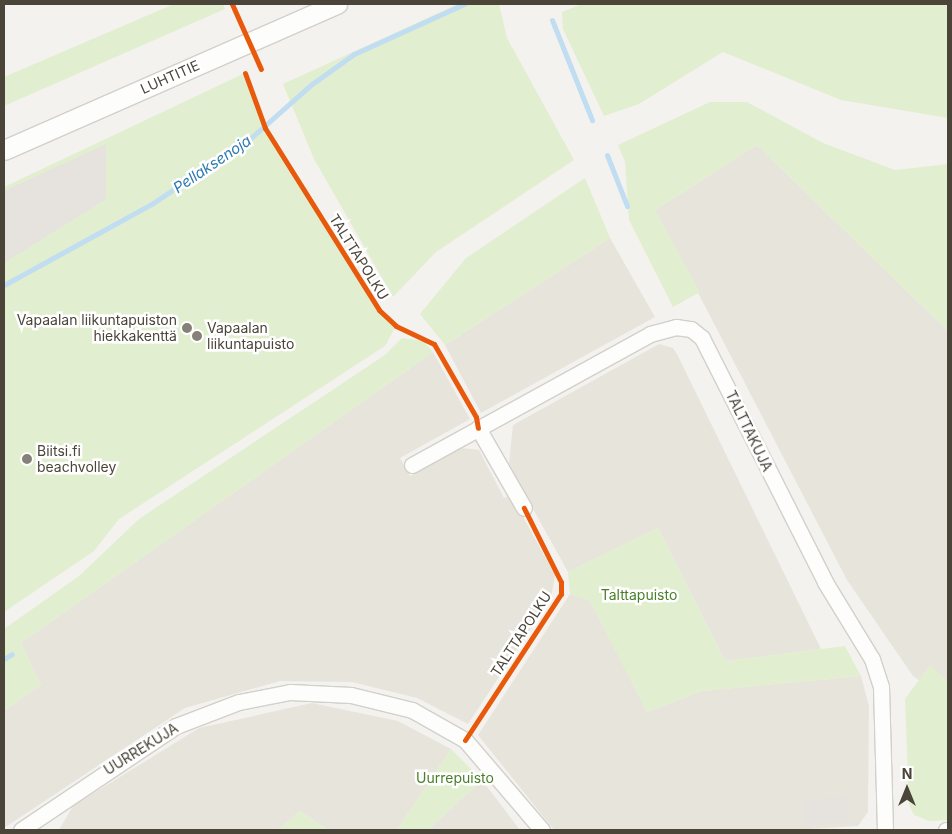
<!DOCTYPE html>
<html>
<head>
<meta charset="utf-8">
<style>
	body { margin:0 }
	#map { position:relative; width:952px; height:834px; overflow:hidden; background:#f4f2ee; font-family:Inter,sans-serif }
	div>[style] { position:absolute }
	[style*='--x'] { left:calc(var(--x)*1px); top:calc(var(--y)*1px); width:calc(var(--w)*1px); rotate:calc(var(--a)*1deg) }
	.residential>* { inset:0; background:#e7e4dc }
	.green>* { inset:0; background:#e1eecf }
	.parking>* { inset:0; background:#e6e3df }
	.stream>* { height:5px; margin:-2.5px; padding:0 2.5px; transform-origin:2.5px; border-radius:2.5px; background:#c0ddf1 }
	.roads { filter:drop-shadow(1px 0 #d2d0cb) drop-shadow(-1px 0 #d2d0cb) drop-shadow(0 1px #d2d0cb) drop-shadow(0 -1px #d2d0cb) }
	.minor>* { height:15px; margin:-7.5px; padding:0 7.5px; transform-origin:7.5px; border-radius:7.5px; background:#fdfdfc }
	.tertiary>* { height:19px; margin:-9.5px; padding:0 9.5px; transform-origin:9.5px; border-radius:9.5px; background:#fdfdfc }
	.cycleway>* { height:5px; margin:-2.5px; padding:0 2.5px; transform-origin:2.5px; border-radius:2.5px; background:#e8590c }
	.dots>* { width:14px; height:14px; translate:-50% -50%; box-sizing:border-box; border:2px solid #fff; border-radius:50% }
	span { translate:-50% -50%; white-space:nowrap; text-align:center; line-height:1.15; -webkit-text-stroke:5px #fff; paint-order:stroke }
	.street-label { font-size:14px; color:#4b4439 }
	.poi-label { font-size:14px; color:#4b4439 }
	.right { translate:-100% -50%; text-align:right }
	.left { translate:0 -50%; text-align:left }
	.park-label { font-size:14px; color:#4a7f2a }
	.water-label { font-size:15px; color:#2e7ab2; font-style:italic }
	.frame { position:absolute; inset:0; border:5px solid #4b4439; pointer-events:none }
	.north { position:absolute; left:882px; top:764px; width:50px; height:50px; -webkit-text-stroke:4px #fff; paint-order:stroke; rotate:0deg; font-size:14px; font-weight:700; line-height:20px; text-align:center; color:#4b4439 }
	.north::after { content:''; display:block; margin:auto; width:18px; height:22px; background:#4b4439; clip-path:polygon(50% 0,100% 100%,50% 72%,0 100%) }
</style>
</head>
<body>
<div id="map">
	<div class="residential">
		<div style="clip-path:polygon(757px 145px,948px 331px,948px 701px,913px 676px,847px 580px,655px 210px)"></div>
		<div style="clip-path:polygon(610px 238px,655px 317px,481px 413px,445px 345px)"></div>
		<div style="clip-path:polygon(659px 344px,673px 348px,678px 356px,821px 649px,725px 661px,658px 528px,568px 572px,522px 489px,509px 463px,513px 425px)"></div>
		<div style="clip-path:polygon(433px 352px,470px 419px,400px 458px,410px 476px,462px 448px,479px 450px,504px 498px,511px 495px,555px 575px,551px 598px,468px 724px,417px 698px,352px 682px,280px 681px,185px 708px,4px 828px,4px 711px,41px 685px,21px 643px)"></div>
		<div style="clip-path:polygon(570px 594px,590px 600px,647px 712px,702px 691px,861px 676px,869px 706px,868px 812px,858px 826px,794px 830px,554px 830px,478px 735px)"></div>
		<div style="clip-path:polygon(312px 703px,398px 721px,451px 749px,397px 830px,328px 830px,300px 811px,278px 830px,59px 830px,73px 806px,199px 728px)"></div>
		<div style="clip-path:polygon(482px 780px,520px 830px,428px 830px)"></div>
	</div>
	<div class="green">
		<div style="clip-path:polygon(174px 4px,223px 4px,225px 9px,4px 106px,4px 77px)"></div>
		<div style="clip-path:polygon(458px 4px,499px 4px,507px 38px,574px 160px,436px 252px,393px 297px,314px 159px,283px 84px)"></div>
		<div style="clip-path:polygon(582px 4px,948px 4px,948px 118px,841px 100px,723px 52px,639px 104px,604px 116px,563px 29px,562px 12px)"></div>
		<div style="clip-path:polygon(245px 73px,271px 137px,379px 310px,396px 326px,385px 346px,119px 519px,94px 551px,4px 612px,4px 187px)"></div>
		<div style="clip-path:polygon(710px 102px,747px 102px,823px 143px,895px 170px,948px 164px,948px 331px,757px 145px,655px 210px,700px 292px,673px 307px,629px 220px,625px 162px,618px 145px)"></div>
		<div style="clip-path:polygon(585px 178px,610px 238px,445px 345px,420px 314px,466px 258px)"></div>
		<div style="clip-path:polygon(402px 338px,423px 341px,433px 352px,21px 643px,41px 685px,4px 711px,4px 629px,79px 576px,139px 519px,385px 355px)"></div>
		<div style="clip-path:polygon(658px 528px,725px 661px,845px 646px,861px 676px,702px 691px,647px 712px,590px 601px,570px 594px,568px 572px)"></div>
		<div style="clip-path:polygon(930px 665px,948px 681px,948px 820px,929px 821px,914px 815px,909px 805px,905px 699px)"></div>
		<div style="clip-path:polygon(451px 749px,482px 780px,428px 830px,397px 830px)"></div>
		<div style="clip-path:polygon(300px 811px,328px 830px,278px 830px)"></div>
	</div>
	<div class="parking">
		<div style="clip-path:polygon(106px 144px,106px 199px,4px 263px,4px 191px)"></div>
		<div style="clip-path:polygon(847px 797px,849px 823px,804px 826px,803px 800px)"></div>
	</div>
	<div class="stream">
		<div style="--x:552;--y:20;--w:108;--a:68.2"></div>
		<div style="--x:607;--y:155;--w:55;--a:68.6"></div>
		<div style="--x:4;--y:285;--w:170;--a:-28.8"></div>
		<div style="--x:153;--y:203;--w:119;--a:-33.7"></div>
		<div style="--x:252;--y:137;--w:80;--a:-41.5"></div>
		<div style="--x:312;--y:84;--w:52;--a:-35.5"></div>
		<div style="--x:354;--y:54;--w:121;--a:-24.4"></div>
		<div style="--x:4;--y:659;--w:9;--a:-32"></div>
	</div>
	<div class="roads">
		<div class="minor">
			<div style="--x:478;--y:428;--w:92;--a:60.1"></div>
			<div style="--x:412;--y:465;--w:272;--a:-28.8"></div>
			<div style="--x:650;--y:334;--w:27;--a:-15"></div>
			<div style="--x:676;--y:327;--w:15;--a:8"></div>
			<div style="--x:691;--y:329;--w:14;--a:39"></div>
			<div style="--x:702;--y:338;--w:273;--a:63.2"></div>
			<div style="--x:825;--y:582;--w:90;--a:58.6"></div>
			<div style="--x:872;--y:659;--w:29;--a:72"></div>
			<div style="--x:881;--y:687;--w:143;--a:88.4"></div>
			<div style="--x:21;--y:830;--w:187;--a:-33.9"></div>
			<div style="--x:176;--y:726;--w:67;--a:-20.9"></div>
			<div style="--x:239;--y:702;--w:52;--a:-11.1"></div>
			<div style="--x:290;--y:692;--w:61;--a:2.8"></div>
			<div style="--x:351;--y:695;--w:63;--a:13.8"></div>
			<div style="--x:412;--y:710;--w:61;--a:29.5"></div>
			<div style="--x:465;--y:740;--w:118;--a:49.5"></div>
			<div style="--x:946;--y:830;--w:2;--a:0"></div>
		</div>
		<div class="tertiary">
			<div style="--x:4;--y:150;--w:364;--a:-23.7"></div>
		</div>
	</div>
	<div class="cycleway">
		<div style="--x:232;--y:4;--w:71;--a:66"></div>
		<div style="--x:245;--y:73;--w:59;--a:70"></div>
		<div style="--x:265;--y:128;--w:215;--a:57.9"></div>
		<div style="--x:379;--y:310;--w:23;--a:43"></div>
		<div style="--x:396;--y:326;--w:42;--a:25.3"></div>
		<div style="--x:434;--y:344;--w:84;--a:60.1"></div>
		<div style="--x:476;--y:417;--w:11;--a:80"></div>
		<div style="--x:465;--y:740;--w:175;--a:-56.7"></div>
		<div style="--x:561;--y:594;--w:12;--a:-90"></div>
		<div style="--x:561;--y:582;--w:83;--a:-116.6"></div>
	</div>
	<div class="dots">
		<div style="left:187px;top:328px;background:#868178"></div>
		<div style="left:197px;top:336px;background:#868178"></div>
		<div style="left:27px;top:459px;background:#868178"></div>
	</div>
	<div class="street-label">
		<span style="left:170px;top:77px;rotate:-24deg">LUHTITIE</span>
		<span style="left:359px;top:257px;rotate:58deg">TALTTAPOLKU</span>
		<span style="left:749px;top:431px;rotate:64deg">TALTTAKUJA</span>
		<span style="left:521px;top:634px;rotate:-57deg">TALTTAPOLKU</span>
		<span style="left:141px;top:749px;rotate:-32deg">UURREKUJA</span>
	</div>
	<div class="poi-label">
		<span class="right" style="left:177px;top:328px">Vapaalan liikuntapuiston<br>hiekkakenttä</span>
		<span class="left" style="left:207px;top:336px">Vapaalan<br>liikuntapuisto</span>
		<span class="left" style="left:37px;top:459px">Biitsi.fi<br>beachvolley</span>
	</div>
	<div class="park-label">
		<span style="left:639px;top:595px">Talttapuisto</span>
		<span style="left:455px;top:778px">Uurrepuisto</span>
	</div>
	<div class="water-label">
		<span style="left:212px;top:164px;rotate:-34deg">Pellaksenoja</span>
	</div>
	<div class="frame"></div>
	<div class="north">N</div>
</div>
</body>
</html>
